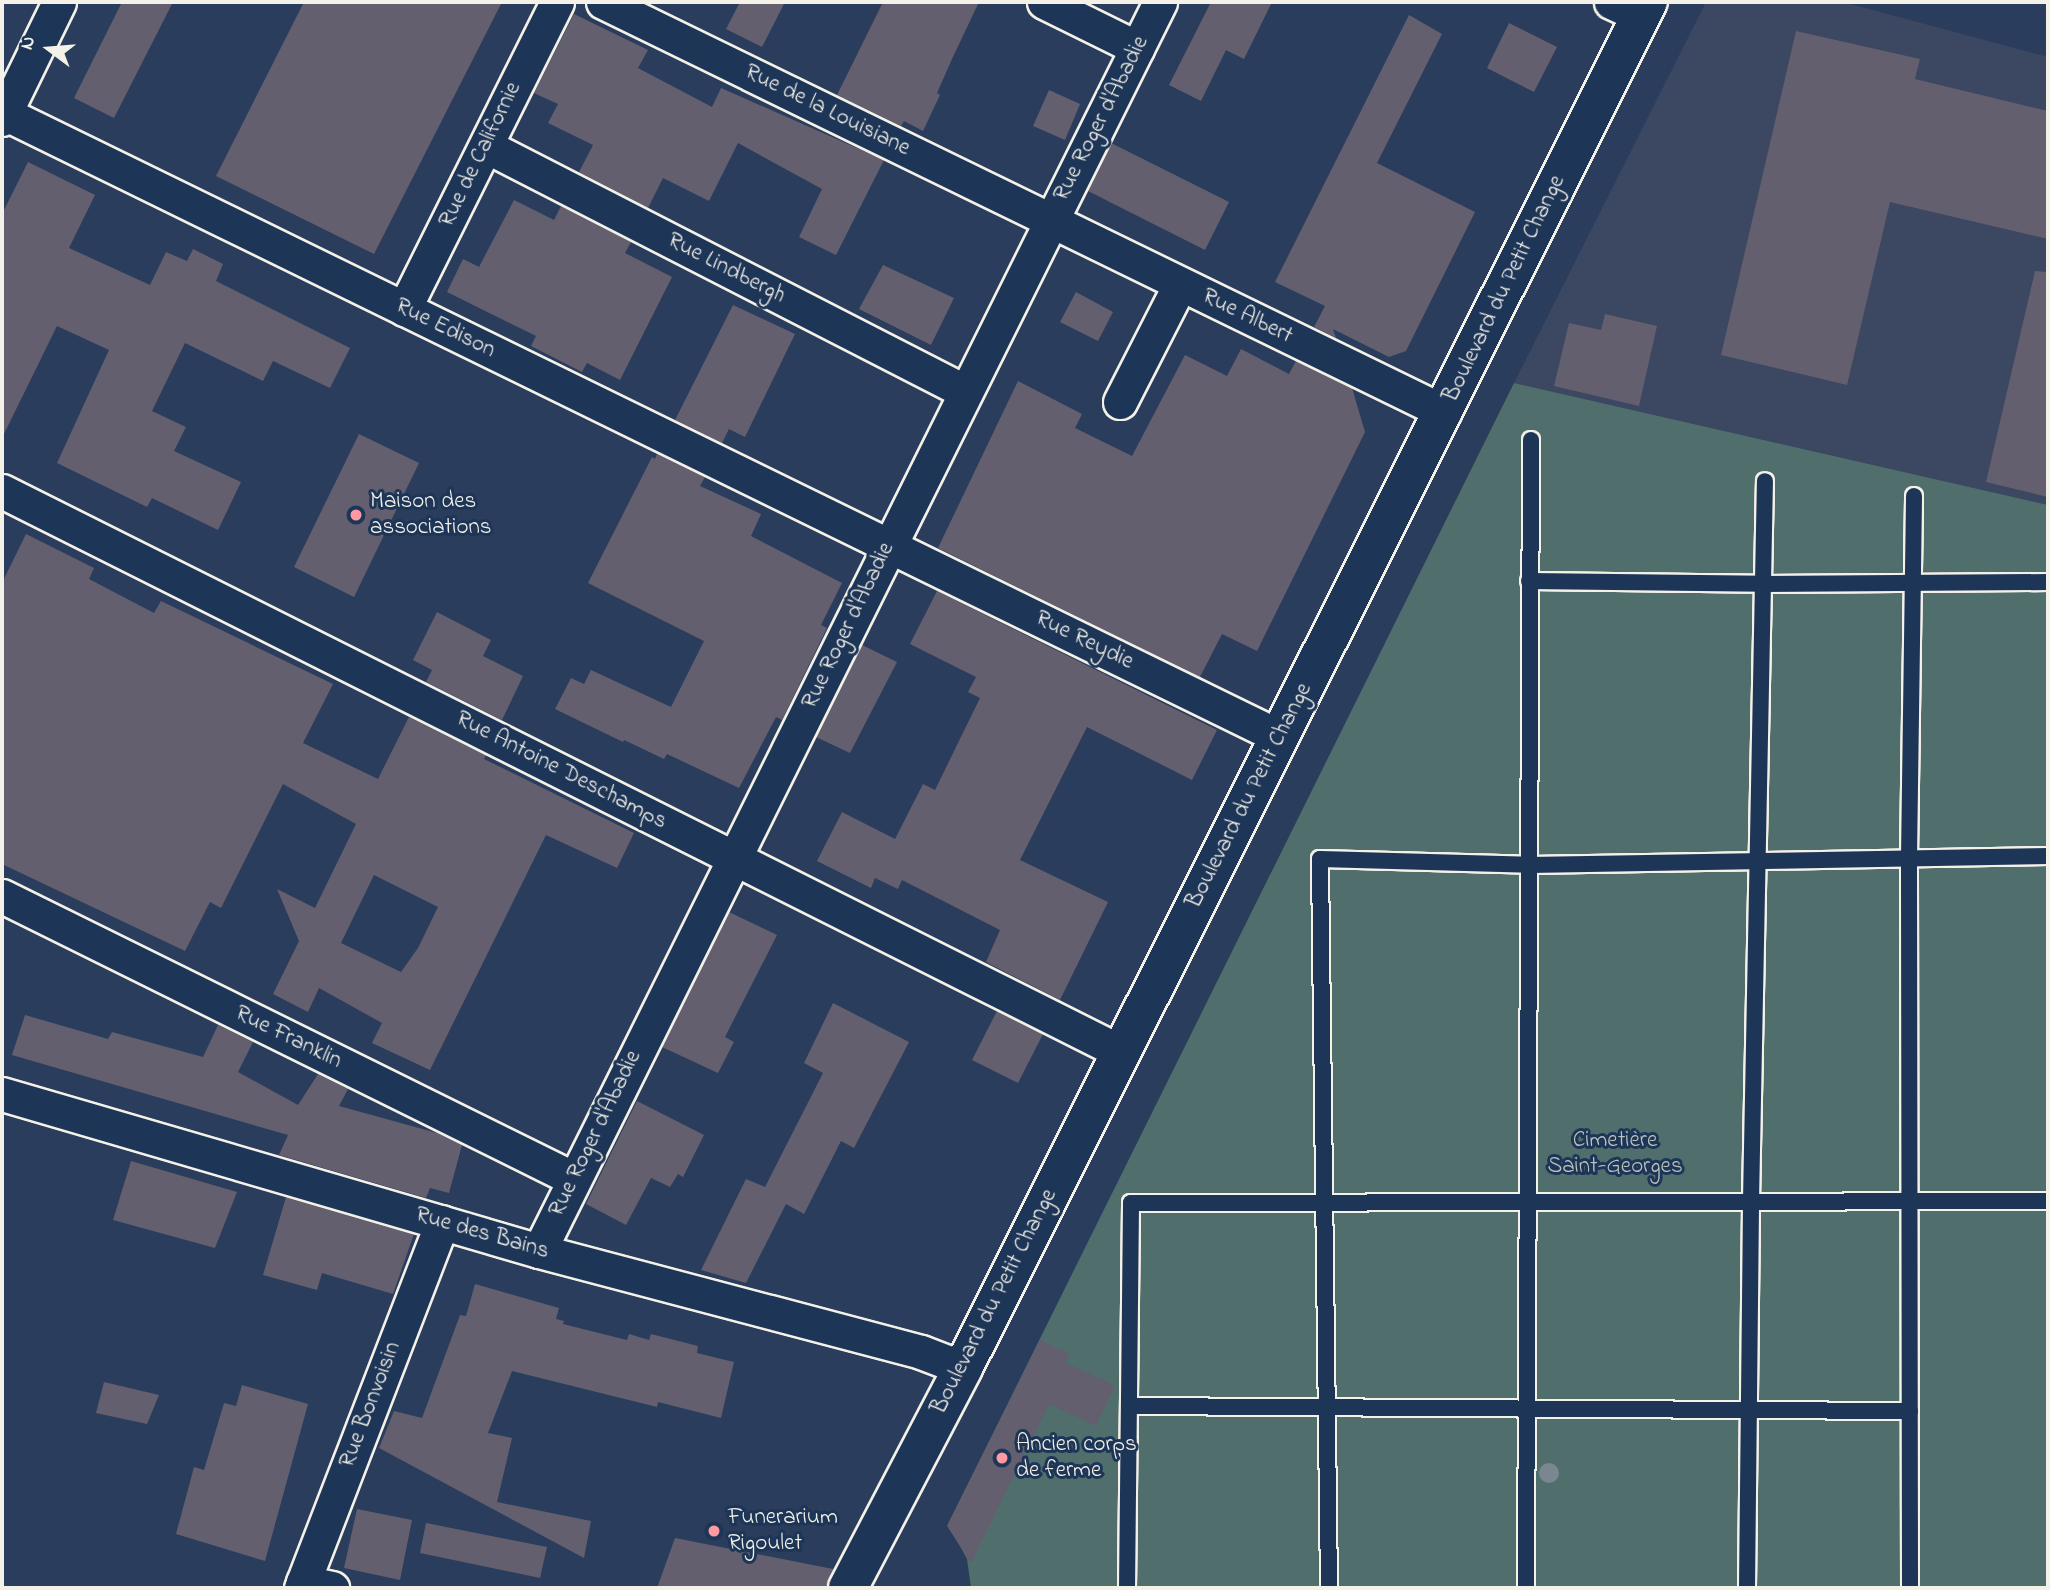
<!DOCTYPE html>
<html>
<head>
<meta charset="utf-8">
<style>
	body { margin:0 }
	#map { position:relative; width:2050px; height:1590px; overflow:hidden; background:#2b3d5c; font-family:"Indie Flower",sans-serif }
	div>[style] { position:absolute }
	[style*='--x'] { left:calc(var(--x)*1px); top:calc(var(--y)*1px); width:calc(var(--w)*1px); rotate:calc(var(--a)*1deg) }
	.built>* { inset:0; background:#3c4761 }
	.green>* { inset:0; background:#506e6c }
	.building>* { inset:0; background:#635f6e }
	.roads { filter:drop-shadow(2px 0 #f4f1e8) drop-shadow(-2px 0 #f4f1e8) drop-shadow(0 2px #f4f1e8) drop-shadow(0 -2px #f4f1e8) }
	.lane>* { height:16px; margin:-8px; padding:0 8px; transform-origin:8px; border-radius:8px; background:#1d3557 }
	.street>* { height:33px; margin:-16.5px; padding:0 16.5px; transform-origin:16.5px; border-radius:16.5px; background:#1d3557 }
	.secondary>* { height:38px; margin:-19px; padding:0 19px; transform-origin:19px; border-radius:19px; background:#1d3557 }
	.trees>* { width:20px; height:20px; margin:-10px; border-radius:50%; background:#7a8791 }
	.dots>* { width:19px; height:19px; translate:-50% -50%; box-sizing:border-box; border:4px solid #1d3557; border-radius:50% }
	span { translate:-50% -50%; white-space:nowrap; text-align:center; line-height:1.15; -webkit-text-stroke:6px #1d3557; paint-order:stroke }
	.street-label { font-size:23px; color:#f4f1e8 }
	.poi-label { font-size:23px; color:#f4f1e8 }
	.left { translate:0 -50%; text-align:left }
	.park-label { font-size:23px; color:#bbc3bd }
	.frame { position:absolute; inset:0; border:4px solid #f4f1e8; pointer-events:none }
	.north { position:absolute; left:14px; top:14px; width:70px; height:70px; -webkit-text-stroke:5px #1d3557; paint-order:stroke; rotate:286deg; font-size:19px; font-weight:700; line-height:28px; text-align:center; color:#f4f1e8 }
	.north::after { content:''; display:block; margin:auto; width:24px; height:32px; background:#f4f1e8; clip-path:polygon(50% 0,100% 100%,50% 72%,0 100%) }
</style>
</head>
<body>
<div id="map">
	<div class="built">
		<div style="clip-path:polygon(1706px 2px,1843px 2px,2048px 57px,2048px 505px,1514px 383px)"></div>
	</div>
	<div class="green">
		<div style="clip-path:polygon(1514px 383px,2048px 505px,2048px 1588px,971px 1588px,967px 1559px,948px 1524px)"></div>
	</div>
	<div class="building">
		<div style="clip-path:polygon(122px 2px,173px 2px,114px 118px,74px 98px)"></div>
		<div style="clip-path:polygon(304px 2px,502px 2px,374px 254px,216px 176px)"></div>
		<div style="clip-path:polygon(740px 2px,785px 2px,762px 47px,726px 29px)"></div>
		<div style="clip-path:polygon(883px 2px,979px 2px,952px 59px,937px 93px,940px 95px,923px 131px,904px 121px,901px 126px,837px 95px)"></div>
		<div style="clip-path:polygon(1211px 2px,1272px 2px,1244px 59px,1226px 50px,1201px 101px,1169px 85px)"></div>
		<div style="clip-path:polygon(574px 14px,648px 50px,638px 68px,712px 107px,721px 88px,884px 160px,836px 255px,799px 237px,822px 189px,738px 143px,709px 201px,663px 178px,648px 208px,579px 172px,593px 145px,548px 123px,558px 104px,534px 93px)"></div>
		<div style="clip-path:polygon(1409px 15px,1442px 34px,1377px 163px,1475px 212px,1406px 351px,1389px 357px,1333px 329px,1336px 338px,1314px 327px,1325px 306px,1275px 282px)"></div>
		<div style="clip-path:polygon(1509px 23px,1557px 47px,1534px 92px,1487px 68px)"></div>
		<div style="clip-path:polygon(1796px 31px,1920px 59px,1915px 79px,2048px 111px,2048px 239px,1890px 202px,1847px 385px,1721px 355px)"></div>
		<div style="clip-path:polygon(1049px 90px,1080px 104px,1065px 140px,1033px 126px)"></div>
		<div style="clip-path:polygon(1111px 143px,1229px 202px,1205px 250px,1088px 191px)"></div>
		<div style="clip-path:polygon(28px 162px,95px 195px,69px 248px,150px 285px,166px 252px,187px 261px,193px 249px,223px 264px,216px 281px,350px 348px,330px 388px,273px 361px,263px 381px,185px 343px,152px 411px,186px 427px,174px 451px,241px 482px,218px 530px,152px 498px,147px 507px,57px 463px,109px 350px,57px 326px,2px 438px,2px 214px)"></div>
		<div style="clip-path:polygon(514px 200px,554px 220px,561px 206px,631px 242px,625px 253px,672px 277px,620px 380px,587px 363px,582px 372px,531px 346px,536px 336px,447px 292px,463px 259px,479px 267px)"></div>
		<div style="clip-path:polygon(883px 265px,954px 298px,931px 345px,859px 309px)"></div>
		<div style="clip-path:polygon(2035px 271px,2048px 272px,2048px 497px,1986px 482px)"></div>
		<div style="clip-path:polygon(1076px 292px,1113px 312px,1098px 341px,1060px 322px)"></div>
		<div style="clip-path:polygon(733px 305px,795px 334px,745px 437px,729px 429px,722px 443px,675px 420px)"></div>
		<div style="clip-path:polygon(1605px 314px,1657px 326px,1639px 406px,1554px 386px,1569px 323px,1601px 330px)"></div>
		<div style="clip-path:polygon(1241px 349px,1289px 374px,1296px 361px,1352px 388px,1365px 432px,1257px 651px,1222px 634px,1200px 677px,938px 548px,1018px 381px,1082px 414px,1075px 428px,1132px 456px,1185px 355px,1227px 376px)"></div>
		<div style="clip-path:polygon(359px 434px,419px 463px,354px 597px,294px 567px)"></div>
		<div style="clip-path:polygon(657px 454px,705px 477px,700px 486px,761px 514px,751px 536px,842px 583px,821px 625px,827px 628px,782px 720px,776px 717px,739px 788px,667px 754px,664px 759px,624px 740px,623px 742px,555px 709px,571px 678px,584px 684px,591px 670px,671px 707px,704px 641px,588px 583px,652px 457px,655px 459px)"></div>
		<div style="clip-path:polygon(evenodd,26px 534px,94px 568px,89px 579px,154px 613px,161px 601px,333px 684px,303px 743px,378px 779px,409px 717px,486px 755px,484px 759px,634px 833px,617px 868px,546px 835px,430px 1070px,372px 1043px,382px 1023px,319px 988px,308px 1012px,273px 994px,299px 941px,277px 889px,315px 908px,356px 824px,283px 784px,221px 908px,210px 902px,185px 951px,2px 864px,2px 583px,26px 534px,374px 875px,438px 907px,418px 948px,401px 972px,341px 943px,374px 875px)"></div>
		<div style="clip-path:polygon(937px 591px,1217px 730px,1192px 780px,1087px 727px,1020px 860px,1108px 902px,1060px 1000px,986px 962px,1000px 930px,902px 880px,898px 889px,875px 878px,871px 888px,817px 861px,842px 812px,895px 839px,923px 784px,935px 790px,980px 698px,968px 692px,976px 677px,910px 644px)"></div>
		<div style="clip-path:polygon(437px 612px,491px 640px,483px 656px,523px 676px,502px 720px,426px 682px,432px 670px,413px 660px)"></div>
		<div style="clip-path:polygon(862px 645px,897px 662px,850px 753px,816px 737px)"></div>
		<div style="clip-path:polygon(729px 912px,777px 935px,725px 1037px,734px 1042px,718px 1073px,662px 1047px)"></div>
		<div style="clip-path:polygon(833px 1003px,909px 1042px,854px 1148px,841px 1141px,804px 1214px,786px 1204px,746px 1283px,701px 1270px,746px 1179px,765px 1187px,823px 1073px,804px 1063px)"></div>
		<div style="clip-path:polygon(997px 1011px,1043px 1034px,1018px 1083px,972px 1060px)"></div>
		<div style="clip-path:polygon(25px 1015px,108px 1039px,112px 1032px,203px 1057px,218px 1025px,253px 1042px,238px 1072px,298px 1105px,318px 1074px,348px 1089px,339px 1106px,437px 1133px,462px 1145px,449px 1193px,430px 1188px,426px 1198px,279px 1155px,288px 1135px,12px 1055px)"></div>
		<div style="clip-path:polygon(637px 1101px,704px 1135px,683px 1177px,678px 1174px,670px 1187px,651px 1178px,626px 1225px,586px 1204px)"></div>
		<div style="clip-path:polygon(131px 1161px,237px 1192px,215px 1248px,113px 1220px)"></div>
		<div style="clip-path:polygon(286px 1197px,414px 1234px,393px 1294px,322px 1273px,317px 1290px,263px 1275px)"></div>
		<div style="clip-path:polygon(475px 1284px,559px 1308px,556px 1319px,564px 1321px,563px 1324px,627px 1340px,629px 1334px,649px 1340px,651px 1334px,698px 1346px,697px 1353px,734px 1362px,721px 1418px,658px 1402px,657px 1407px,512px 1371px,488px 1433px,512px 1438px,497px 1502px,591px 1521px,584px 1558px,379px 1448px,394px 1411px,422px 1418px,460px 1315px,466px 1316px)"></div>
		<div style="clip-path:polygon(1040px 1340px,1070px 1354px,1065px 1362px,1115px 1386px,1096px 1426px,1049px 1404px,971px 1563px,947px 1526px)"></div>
		<div style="clip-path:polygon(104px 1382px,159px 1395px,147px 1424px,96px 1413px)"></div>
		<div style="clip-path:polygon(242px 1385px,308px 1404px,265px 1561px,176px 1534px,194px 1467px,204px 1470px,224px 1403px,236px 1406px)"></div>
		<div style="clip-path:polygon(357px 1509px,412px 1520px,400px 1580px,344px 1568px)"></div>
		<div style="clip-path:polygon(426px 1523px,547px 1547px,540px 1578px,420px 1553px)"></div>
		<div style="clip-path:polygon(675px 1538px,833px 1569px,826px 1588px,657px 1588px)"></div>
	</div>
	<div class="roads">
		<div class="lane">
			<div style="--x:1529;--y:581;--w:234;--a:0.7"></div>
			<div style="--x:1763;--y:584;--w:285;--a:-0.4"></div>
			<div style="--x:1129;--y:1406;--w:781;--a:0.37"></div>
			<div style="--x:1127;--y:1588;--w:385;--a:-89.4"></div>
			<div style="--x:1131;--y:1203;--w:917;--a:-0.12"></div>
			<div style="--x:1329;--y:1588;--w:729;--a:-90.71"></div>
			<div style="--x:1320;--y:859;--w:209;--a:1.6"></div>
			<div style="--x:1529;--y:865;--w:519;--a:-0.99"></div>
			<div style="--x:1526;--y:1588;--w:1148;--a:-89.75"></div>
			<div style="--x:1747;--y:1588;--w:387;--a:-89.4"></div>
			<div style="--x:1751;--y:1201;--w:720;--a:-88.89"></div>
			<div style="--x:1910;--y:1588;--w:731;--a:-90.08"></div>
			<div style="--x:1909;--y:857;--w:361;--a:-89.2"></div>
		</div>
		<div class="street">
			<div style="--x:603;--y:2;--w:936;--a:25.99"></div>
			<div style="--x:1044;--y:2;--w:104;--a:26.3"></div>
			<div style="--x:1611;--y:2;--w:33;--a:25"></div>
			<div style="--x:2;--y:112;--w:1423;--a:26.06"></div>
			<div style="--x:2;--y:119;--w:130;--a:-64"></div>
			<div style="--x:486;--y:146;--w:539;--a:27.14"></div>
			<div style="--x:404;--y:309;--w:343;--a:-63.5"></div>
			<div style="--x:1120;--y:402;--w:132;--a:-63"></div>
			<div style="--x:2;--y:491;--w:1252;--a:26.63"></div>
			<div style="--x:2;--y:896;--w:638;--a:26.32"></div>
			<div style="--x:2;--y:1094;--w:559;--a:16.3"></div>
			<div style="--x:539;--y:1251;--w:395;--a:14.8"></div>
			<div style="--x:921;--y:1352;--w:45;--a:20.9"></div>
			<div style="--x:539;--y:1251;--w:1395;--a:-63.56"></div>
			<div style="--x:303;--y:1582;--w:30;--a:12"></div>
			<div style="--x:301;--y:1588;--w:392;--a:-68.9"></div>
		</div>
		<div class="secondary">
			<div style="--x:848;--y:1588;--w:248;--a:-62.4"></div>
			<div style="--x:963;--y:1368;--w:1528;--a:-63.37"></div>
		</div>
	</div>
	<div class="trees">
		<div style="left:1549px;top:1473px"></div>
	</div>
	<div class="dots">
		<div style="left:356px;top:515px;background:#ff9aa2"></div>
		<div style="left:1002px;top:1458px;background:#ff9aa2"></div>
		<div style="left:714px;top:1531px;background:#ff9aa2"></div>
	</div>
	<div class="street-label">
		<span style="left:827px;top:111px;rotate:26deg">Rue de la Louisiane</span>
		<span style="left:1102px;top:119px;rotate:-63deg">Rue Roger d'Abadie</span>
		<span style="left:481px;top:155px;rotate:-64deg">Rue de Californie</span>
		<span style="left:726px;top:269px;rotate:27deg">Rue Lindbergh</span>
		<span style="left:1505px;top:289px;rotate:-64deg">Boulevard du Petit Change</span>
		<span style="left:1247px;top:317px;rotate:26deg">Rue Albert</span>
		<span style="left:445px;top:329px;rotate:26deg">Rue Edison</span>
		<span style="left:849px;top:626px;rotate:-64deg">Rue Roger d'Abadie</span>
		<span style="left:1084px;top:641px;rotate:26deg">Rue Reydie</span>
		<span style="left:561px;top:771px;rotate:27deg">Rue Antoine Deschamps</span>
		<span style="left:1250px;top:796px;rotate:-63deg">Boulevard du Petit Change</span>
		<span style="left:288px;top:1038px;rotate:26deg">Rue Franklin</span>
		<span style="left:596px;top:1134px;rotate:-64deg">Rue Roger d'Abadie</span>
		<span style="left:482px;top:1234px;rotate:16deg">Rue des Bains</span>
		<span style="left:995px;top:1302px;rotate:-63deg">Boulevard du Petit Change</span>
		<span style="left:371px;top:1405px;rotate:-69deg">Rue Bonvoisin</span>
	</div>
	<div class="poi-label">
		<span class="left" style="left:370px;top:515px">Maison des<br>associations</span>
		<span class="left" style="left:1016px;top:1458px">Ancien corps<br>de ferme</span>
		<span class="left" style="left:728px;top:1531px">Funerarium<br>Rigoulet</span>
	</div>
	<div class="park-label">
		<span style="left:1615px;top:1154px">Cimetière<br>Saint-Georges</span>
	</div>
	<div class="frame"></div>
	<div class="north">N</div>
</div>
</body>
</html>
